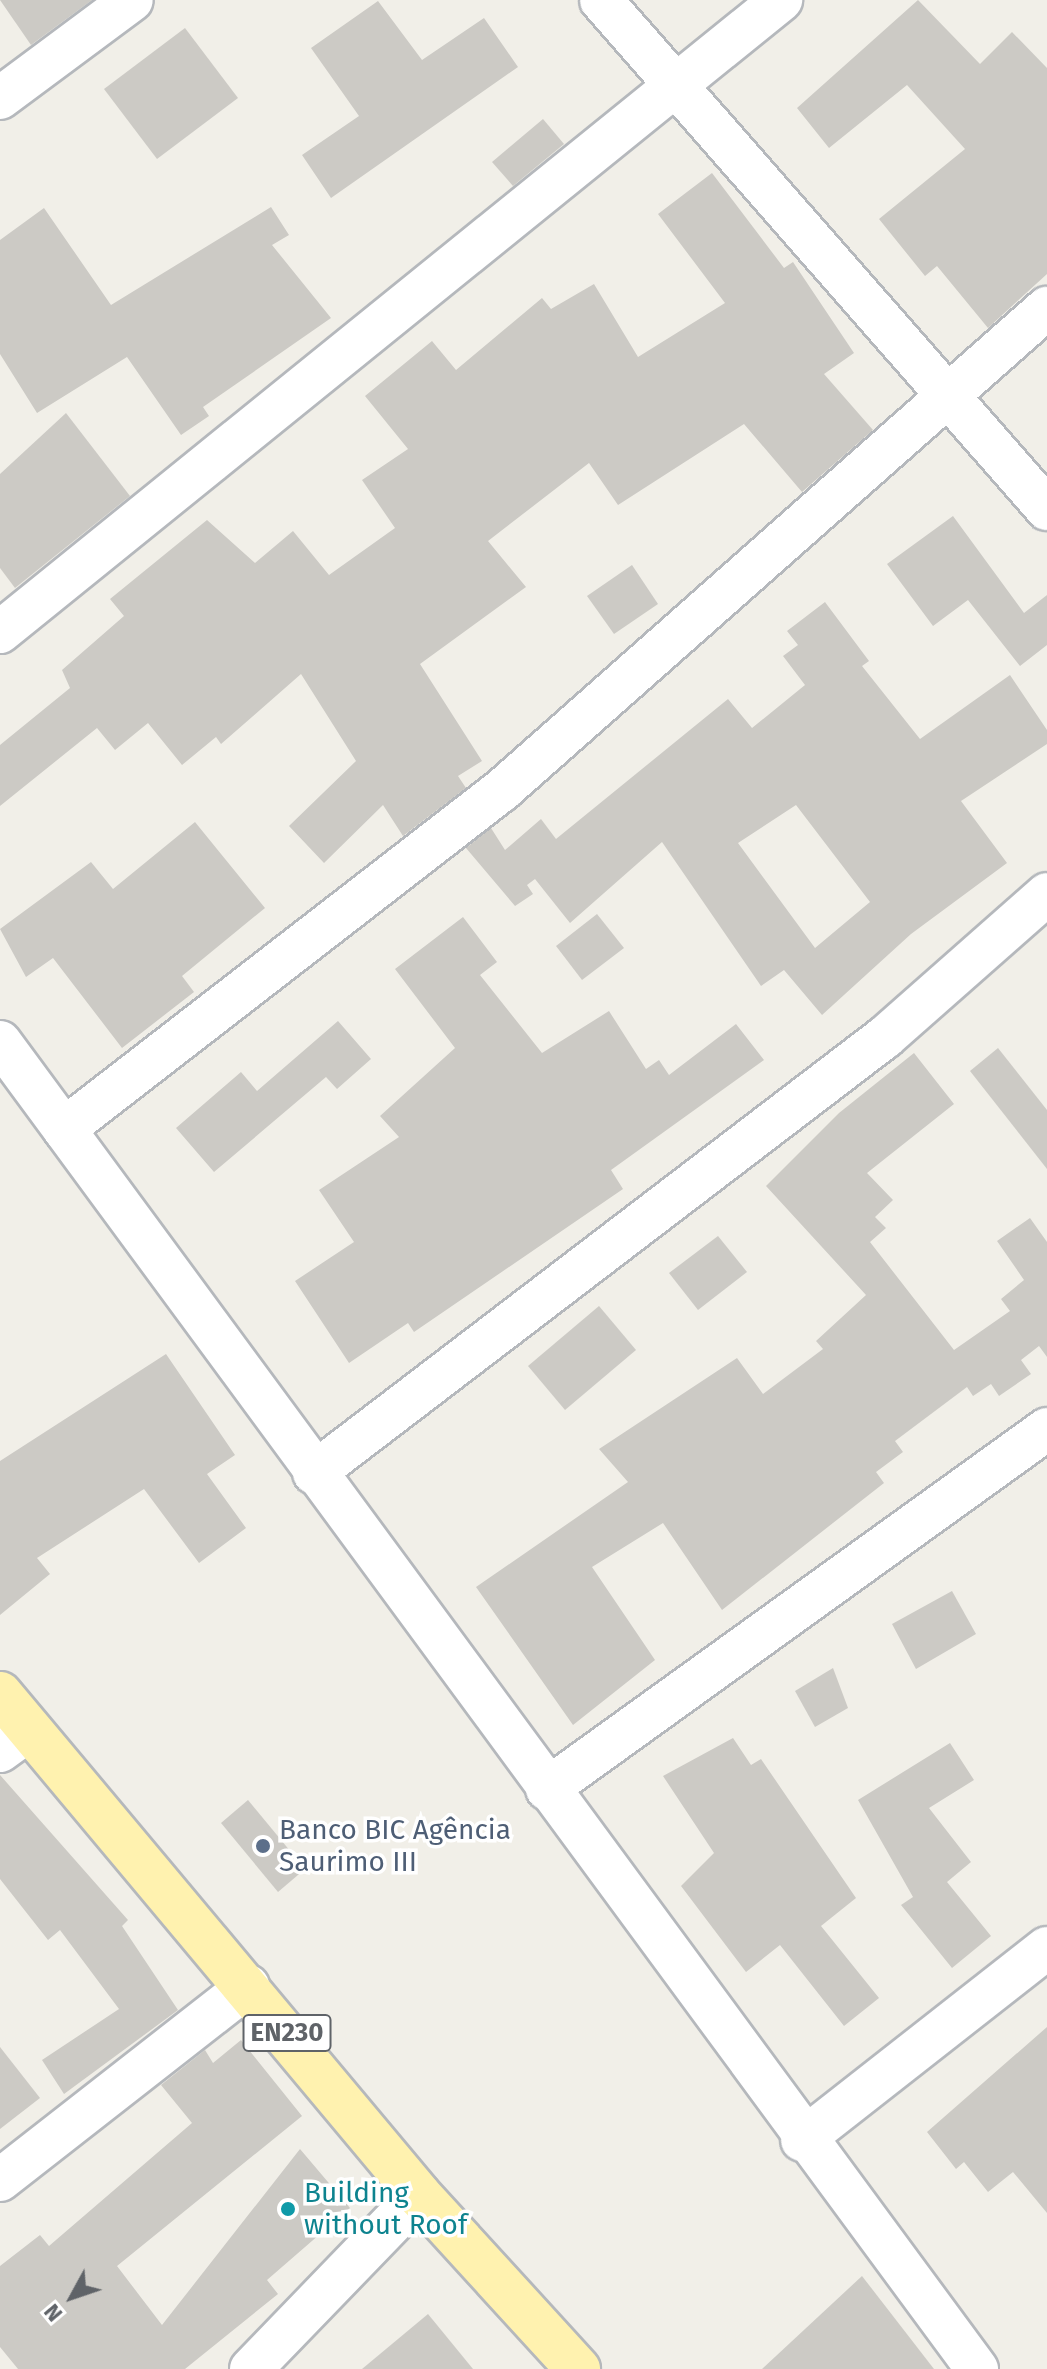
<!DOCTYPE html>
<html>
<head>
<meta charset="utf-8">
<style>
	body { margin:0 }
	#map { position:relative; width:1047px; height:2369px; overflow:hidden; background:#f1efe8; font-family:"Fira Sans",sans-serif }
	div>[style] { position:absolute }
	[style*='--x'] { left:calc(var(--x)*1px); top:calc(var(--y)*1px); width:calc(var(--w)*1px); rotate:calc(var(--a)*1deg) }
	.building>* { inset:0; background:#cccac5 }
	.roads { filter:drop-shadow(2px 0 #b5b8bc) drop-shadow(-2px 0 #b5b8bc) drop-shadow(0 2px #b5b8bc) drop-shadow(0 -2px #b5b8bc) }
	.street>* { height:42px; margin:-21px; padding:0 21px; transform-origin:21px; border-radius:21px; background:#fff }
	.primary>* { height:44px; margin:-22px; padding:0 22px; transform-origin:22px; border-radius:22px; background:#fff2af }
	.dots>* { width:22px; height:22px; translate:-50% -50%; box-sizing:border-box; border:4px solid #fff; border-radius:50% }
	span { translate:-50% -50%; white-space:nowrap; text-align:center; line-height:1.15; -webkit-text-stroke:7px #fff; paint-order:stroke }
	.shield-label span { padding:2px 6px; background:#fff; border:2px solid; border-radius:6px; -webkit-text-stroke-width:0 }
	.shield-label { font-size:26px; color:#5f6368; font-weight:700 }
	.service-label { font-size:28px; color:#4e5e75 }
	.left { translate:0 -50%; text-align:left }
	.culture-label { font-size:28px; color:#0d838f }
	.north { position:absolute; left:32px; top:2257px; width:80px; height:80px; -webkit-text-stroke:6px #fff; paint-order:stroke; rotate:230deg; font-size:22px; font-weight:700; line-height:32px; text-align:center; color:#5f6368 }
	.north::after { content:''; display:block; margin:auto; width:28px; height:36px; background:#5f6368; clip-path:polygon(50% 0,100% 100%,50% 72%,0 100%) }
</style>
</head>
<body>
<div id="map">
	<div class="building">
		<div style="clip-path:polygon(0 0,92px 0,31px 45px)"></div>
		<div style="clip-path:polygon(918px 0,980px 64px,1012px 32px,1047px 68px,1047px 274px,988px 328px,937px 266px,925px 276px,879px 219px,965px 149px,907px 85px,829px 148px,797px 108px)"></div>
		<div style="clip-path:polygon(378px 1px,422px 60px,484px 18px,518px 67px,331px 198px,302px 155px,359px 116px,311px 48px)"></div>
		<div style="clip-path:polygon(185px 28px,238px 98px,157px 159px,104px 89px)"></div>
		<div style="clip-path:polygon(543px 119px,564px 144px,513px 186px,492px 162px)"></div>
		<div style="clip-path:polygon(712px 173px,784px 268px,793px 262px,854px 353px,824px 374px,873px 430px,802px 492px,744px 424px,618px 505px,589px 463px,488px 541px,526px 587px,420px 664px,482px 761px,458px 776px,466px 788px,403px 836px,383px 805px,324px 863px,289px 826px,356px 761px,301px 674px,221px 744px,216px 737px,182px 765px,148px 723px,115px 750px,97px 728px,0 806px,0 745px,70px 688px,62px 670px,124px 616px,110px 599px,207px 520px,255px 563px,293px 531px,329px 575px,395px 528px,362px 480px,408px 449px,365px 396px,432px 341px,456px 370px,542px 298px,551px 309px,594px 284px,638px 357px,725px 303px,658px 214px)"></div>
		<div style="clip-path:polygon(271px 207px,289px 235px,272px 245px,331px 318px,203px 407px,209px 416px,181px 435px,127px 357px,37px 413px,0 354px,0 240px,44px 208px,111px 305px)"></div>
		<div style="clip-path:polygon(66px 413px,130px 496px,15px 588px,0 568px,0 474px)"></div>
		<div style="clip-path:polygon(953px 516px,1024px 613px,1047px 595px,1047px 645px,1020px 666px,968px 600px,933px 626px,887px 564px)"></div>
		<div style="clip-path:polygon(632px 565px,658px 604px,614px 634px,587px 596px)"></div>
		<div style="clip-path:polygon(evenodd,825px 602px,869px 661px,862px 666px,920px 739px,1010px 675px,1047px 730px,1047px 744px,961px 801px,1007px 863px,911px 934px,822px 1015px,784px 970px,761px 986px,662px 842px,570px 923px,535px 879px,527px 885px,533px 894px,515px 906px,466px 848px,491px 828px,505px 850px,541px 819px,556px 839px,728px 699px,752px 728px,805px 685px,783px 656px,798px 645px,787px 631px,825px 602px,796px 805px,870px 902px,815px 948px,738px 843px,796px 805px)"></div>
		<div style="clip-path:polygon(195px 822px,265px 908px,182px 976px,194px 992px,122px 1048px,53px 958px,26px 977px,0 929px,91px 862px,113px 889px)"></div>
		<div style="clip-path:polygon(597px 914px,624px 948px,582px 980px,556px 946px)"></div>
		<div style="clip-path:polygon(463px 917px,497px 962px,480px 975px,542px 1053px,609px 1011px,646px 1069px,659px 1060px,669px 1075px,736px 1024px,764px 1060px,611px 1170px,623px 1189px,414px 1332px,408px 1323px,349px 1363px,295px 1281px,354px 1242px,319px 1190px,399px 1137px,380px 1116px,455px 1048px,395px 969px)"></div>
		<div style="clip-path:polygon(338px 1021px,371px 1059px,337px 1089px,326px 1077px,214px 1172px,176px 1128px,241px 1072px,257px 1091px)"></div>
		<div style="clip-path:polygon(998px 1048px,1047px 1110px,1047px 1169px,970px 1071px)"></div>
		<div style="clip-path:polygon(914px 1053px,954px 1104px,867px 1173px,893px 1200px,875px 1217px,886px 1228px,870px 1242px,954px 1350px,1010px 1311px,1001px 1299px,1024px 1280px,997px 1241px,1030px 1218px,1047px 1242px,1047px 1357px,1039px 1346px,1021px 1360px,1031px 1374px,999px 1396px,991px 1384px,973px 1396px,967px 1387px,895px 1441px,903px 1452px,876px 1472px,884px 1483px,722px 1610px,663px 1523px,592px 1567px,655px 1660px,573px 1725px,476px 1587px,628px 1482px,599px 1449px,737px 1358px,763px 1394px,823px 1349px,816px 1341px,866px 1295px,766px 1186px,839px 1113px)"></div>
		<div style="clip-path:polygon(718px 1236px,747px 1272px,698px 1310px,669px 1273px)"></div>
		<div style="clip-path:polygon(599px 1306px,636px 1350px,565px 1410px,528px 1366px)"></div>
		<div style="clip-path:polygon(166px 1354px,235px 1455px,207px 1474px,246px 1528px,199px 1563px,144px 1489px,37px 1558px,50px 1574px,0 1615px,0 1461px)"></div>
		<div style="clip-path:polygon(952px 1591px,976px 1634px,916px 1669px,892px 1624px)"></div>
		<div style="clip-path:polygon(833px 1668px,848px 1708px,815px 1727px,795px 1691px)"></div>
		<div style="clip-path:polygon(733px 1738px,751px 1765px,761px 1759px,856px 1898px,821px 1926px,879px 1998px,844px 2026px,780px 1945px,746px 1972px,681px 1886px,714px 1853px,663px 1776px)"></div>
		<div style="clip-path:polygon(950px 1743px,974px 1780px,929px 1808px,971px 1862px,947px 1882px,991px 1936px,952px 1968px,901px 1905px,913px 1897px,858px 1800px)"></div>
		<div style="clip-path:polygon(0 1775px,128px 1920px,122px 1926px,178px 2010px,64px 2094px,42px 2060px,119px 2009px,60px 1930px,48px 1940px,0 1879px)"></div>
		<div style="clip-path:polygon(248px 1800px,305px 1869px,278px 1892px,221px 1823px)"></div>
		<div style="clip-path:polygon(1047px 2027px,1047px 2213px,1013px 2172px,988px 2192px,964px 2162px,956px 2169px,927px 2132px)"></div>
		<div style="clip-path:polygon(241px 2040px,302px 2116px,117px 2266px,162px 2325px,300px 2149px,350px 2208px,267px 2280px,278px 2294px,185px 2369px,18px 2369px,0 2347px,0 2266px,40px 2235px,49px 2246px,192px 2123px,161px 2085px,205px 2050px,213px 2063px)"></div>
		<div style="clip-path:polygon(0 2047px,40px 2098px,0 2129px)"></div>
		<div style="clip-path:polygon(862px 2276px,934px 2369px,762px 2369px)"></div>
		<div style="clip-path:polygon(428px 2314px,473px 2369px,362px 2369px)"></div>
	</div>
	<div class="roads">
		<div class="street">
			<div style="--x:601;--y:0;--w:677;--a:48.77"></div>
			<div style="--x:0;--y:98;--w:164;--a:-36.6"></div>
			<div style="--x:0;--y:632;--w:1005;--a:-38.98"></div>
			<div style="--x:0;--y:1042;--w:1648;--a:53.64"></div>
			<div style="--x:64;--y:1129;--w:554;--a:-37.74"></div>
			<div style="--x:502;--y:790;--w:728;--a:-41.49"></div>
			<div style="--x:314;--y:1473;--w:718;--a:-37.36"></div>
			<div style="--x:885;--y:1037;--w:216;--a:-41.4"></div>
			<div style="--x:0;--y:1751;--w:37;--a:-36"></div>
			<div style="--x:547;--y:1789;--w:616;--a:-35.75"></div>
			<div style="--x:802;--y:2140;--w:311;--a:-38.1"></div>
			<div style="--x:0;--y:2180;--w:315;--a:-38"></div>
			<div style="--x:251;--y:2369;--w:242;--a:-46"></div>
		</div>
		<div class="primary">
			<div style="--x:0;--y:1694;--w:653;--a:50.09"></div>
			<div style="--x:419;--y:2195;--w:236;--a:47.6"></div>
		</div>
	</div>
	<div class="dots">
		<div style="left:263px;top:1846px;background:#5c6f8a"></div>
		<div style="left:288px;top:2209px;background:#0f9aa8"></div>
	</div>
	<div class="shield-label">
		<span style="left:287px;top:2033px">EN230</span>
	</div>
	<div class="service-label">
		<span class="left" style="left:279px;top:1846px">Banco BIC Agência<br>Saurimo III</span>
	</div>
	<div class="culture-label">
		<span class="left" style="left:304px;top:2209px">Building<br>without Roof</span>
	</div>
	<div class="north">N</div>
</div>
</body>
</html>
